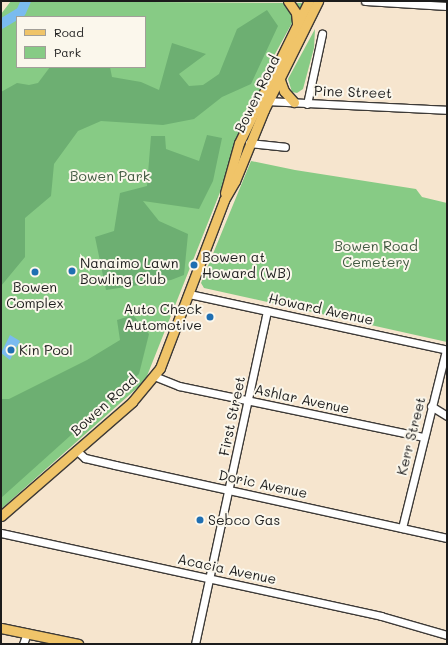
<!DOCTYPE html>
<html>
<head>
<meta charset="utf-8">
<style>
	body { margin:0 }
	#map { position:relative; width:448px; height:645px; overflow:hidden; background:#f6e5ce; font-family:Mali,sans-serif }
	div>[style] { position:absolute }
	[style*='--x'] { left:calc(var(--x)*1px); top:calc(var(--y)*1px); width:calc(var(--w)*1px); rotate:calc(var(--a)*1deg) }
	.green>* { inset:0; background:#87cb85 }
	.forest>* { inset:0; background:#6daf72 }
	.water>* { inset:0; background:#7abbef }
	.river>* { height:10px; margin:-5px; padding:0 5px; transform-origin:5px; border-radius:5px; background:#7abbef }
	.roads { filter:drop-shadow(1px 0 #3d3a37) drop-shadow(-1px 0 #3d3a37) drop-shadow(0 1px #3d3a37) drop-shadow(0 -1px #3d3a37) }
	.minor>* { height:7px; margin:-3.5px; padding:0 3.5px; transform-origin:3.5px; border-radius:3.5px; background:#fff }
	.major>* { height:9px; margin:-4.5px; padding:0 4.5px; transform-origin:4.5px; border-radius:4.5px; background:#f0c469 }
	.dots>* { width:11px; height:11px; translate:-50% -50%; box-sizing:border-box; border:2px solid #fbf7ec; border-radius:50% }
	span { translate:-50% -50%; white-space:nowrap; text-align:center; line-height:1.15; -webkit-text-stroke:4px #fbf7ec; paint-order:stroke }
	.street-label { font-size:14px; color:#1c1c1c }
	.park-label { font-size:14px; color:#415941 }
	.poi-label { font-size:14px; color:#1c1c1c }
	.left { translate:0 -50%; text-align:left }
	.right { translate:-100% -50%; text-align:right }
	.frame { position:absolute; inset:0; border:2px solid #1c1c1c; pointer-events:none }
	.legend { position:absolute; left:16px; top:16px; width:130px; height:52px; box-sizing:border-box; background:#fbf7ec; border:1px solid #a29f99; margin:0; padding:5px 7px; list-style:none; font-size:12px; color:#1c1c1c }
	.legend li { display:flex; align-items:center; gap:8px; height:20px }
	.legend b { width:20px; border:1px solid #a29f99 }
</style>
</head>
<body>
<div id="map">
	<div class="green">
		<div style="clip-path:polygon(evenodd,11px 1px,303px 3px,275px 54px,145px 381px,1px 509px,1px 14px,11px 1px,17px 17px,145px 17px,145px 67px,17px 67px,17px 17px)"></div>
		<div style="clip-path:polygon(315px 29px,314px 48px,303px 89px,297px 93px,292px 92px,288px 79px)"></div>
		<div style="clip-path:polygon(251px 161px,295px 170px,416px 189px,422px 197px,447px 203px,447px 342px,204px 288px,201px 283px)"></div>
	</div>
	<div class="forest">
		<div style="clip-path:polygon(267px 10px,278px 26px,251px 84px,222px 97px,194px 119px,163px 125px,101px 121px,78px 131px,54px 164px,51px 196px,25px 218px,25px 257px,1px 286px,1px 92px,17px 83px,29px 85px,38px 83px,50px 67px,110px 67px,112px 77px,141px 82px,159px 90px,172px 43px,206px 54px,179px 74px,189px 86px,203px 85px,219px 74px,237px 29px)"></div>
		<div style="clip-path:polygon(207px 135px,222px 138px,213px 181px,199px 209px,143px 201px,159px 221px,188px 234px,184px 275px,171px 280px,106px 290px,95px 237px,114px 231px,120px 193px,147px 186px,151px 136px,165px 136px,166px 149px,199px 161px)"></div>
		<div style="clip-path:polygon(133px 315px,149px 334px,139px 374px,1px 498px,1px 399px,9px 399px,87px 360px,120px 340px,117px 320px)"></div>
	</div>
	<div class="water">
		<div style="clip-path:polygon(10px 335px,20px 341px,10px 360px,1px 353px)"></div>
	</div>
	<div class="river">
		<div style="--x:1;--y:24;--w:23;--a:-31"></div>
		<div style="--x:21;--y:12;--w:12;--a:-66"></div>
	</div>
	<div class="roads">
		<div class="minor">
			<div style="--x:365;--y:1;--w:82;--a:3.5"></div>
			<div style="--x:264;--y:101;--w:183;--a:2.8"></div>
			<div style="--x:307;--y:104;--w:72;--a:-77.9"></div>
			<div style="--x:249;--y:143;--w:36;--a:6"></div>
			<div style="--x:189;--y:294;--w:264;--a:12.2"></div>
			<div style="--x:154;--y:376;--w:27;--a:22"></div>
			<div style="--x:179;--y:386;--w:249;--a:11.8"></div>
			<div style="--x:431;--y:406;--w:19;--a:32"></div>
			<div style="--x:76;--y:450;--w:12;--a:42"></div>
			<div style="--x:85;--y:458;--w:31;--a:13"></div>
			<div style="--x:115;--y:465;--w:340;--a:12.4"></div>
			<div style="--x:402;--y:528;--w:183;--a:-76.1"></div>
			<div style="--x:1;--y:533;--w:389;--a:12.3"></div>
			<div style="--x:381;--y:616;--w:69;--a:16.1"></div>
			<div style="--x:23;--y:644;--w:12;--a:-70"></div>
			<div style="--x:195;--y:644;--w:341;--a:-77.8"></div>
		</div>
		<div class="major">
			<div style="--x:288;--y:1;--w:14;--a:56"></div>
			<div style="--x:296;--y:13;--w:10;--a:84"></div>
			<div style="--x:280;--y:80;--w:12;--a:70"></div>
			<div style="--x:284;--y:91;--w:15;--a:48"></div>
			<div style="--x:225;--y:193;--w:52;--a:-74.4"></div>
			<div style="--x:239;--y:143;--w:158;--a:-63.8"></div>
			<div style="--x:1;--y:516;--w:174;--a:-41"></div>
			<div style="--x:132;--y:402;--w:44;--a:-50.5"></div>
			<div style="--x:160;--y:368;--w:180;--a:-69.1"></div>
			<div style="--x:224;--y:200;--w:22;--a:-60"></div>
			<div style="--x:235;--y:181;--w:77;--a:-67.8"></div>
			<div style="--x:264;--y:110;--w:122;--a:-63.6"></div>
			<div style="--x:1;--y:628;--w:79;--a:11.7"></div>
		</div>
	</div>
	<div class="dots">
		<div style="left:194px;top:265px;background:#1f6fb2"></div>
		<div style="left:72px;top:271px;background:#1f6fb2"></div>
		<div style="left:35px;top:272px;background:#1f6fb2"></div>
		<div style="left:210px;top:317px;background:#1f6fb2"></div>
		<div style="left:11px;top:350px;background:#1f6fb2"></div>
		<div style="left:200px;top:520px;background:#1f6fb2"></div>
	</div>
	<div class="street-label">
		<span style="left:353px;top:92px;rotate:2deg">Pine Street</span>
		<span style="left:257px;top:94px;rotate:-64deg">Bowen Road</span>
		<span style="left:321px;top:309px;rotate:12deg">Howard Avenue</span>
		<span style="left:302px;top:399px;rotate:12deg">Ashlar Avenue</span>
		<span style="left:104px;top:405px;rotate:-42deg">Bowen Road</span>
		<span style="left:232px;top:416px;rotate:-78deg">First Street</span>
		<span style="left:411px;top:436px;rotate:-76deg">Kerr Street</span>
		<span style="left:263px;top:484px;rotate:12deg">Doric Avenue</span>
		<span style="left:227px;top:569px;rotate:12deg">Acacia Avenue</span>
	</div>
	<div class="park-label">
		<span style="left:110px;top:176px">Bowen Park</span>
		<span style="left:376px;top:254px">Bowen Road<br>Cemetery</span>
	</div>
	<div class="poi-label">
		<span class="left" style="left:202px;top:265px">Bowen at<br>Howard (WB)</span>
		<span class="left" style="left:80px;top:271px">Nanaimo Lawn<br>Bowling Club</span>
		<span style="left:35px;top:295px">Bowen<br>Complex</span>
		<span class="right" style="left:202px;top:317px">Auto Check<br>Automotive</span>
		<span class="left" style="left:19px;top:350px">Kin Pool</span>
		<span class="left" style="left:208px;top:520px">Sebco Gas</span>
	</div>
	<div class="frame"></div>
	<ul class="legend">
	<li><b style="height:5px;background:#f0c469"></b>Road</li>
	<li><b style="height:11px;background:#87cb85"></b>Park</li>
	</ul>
</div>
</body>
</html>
